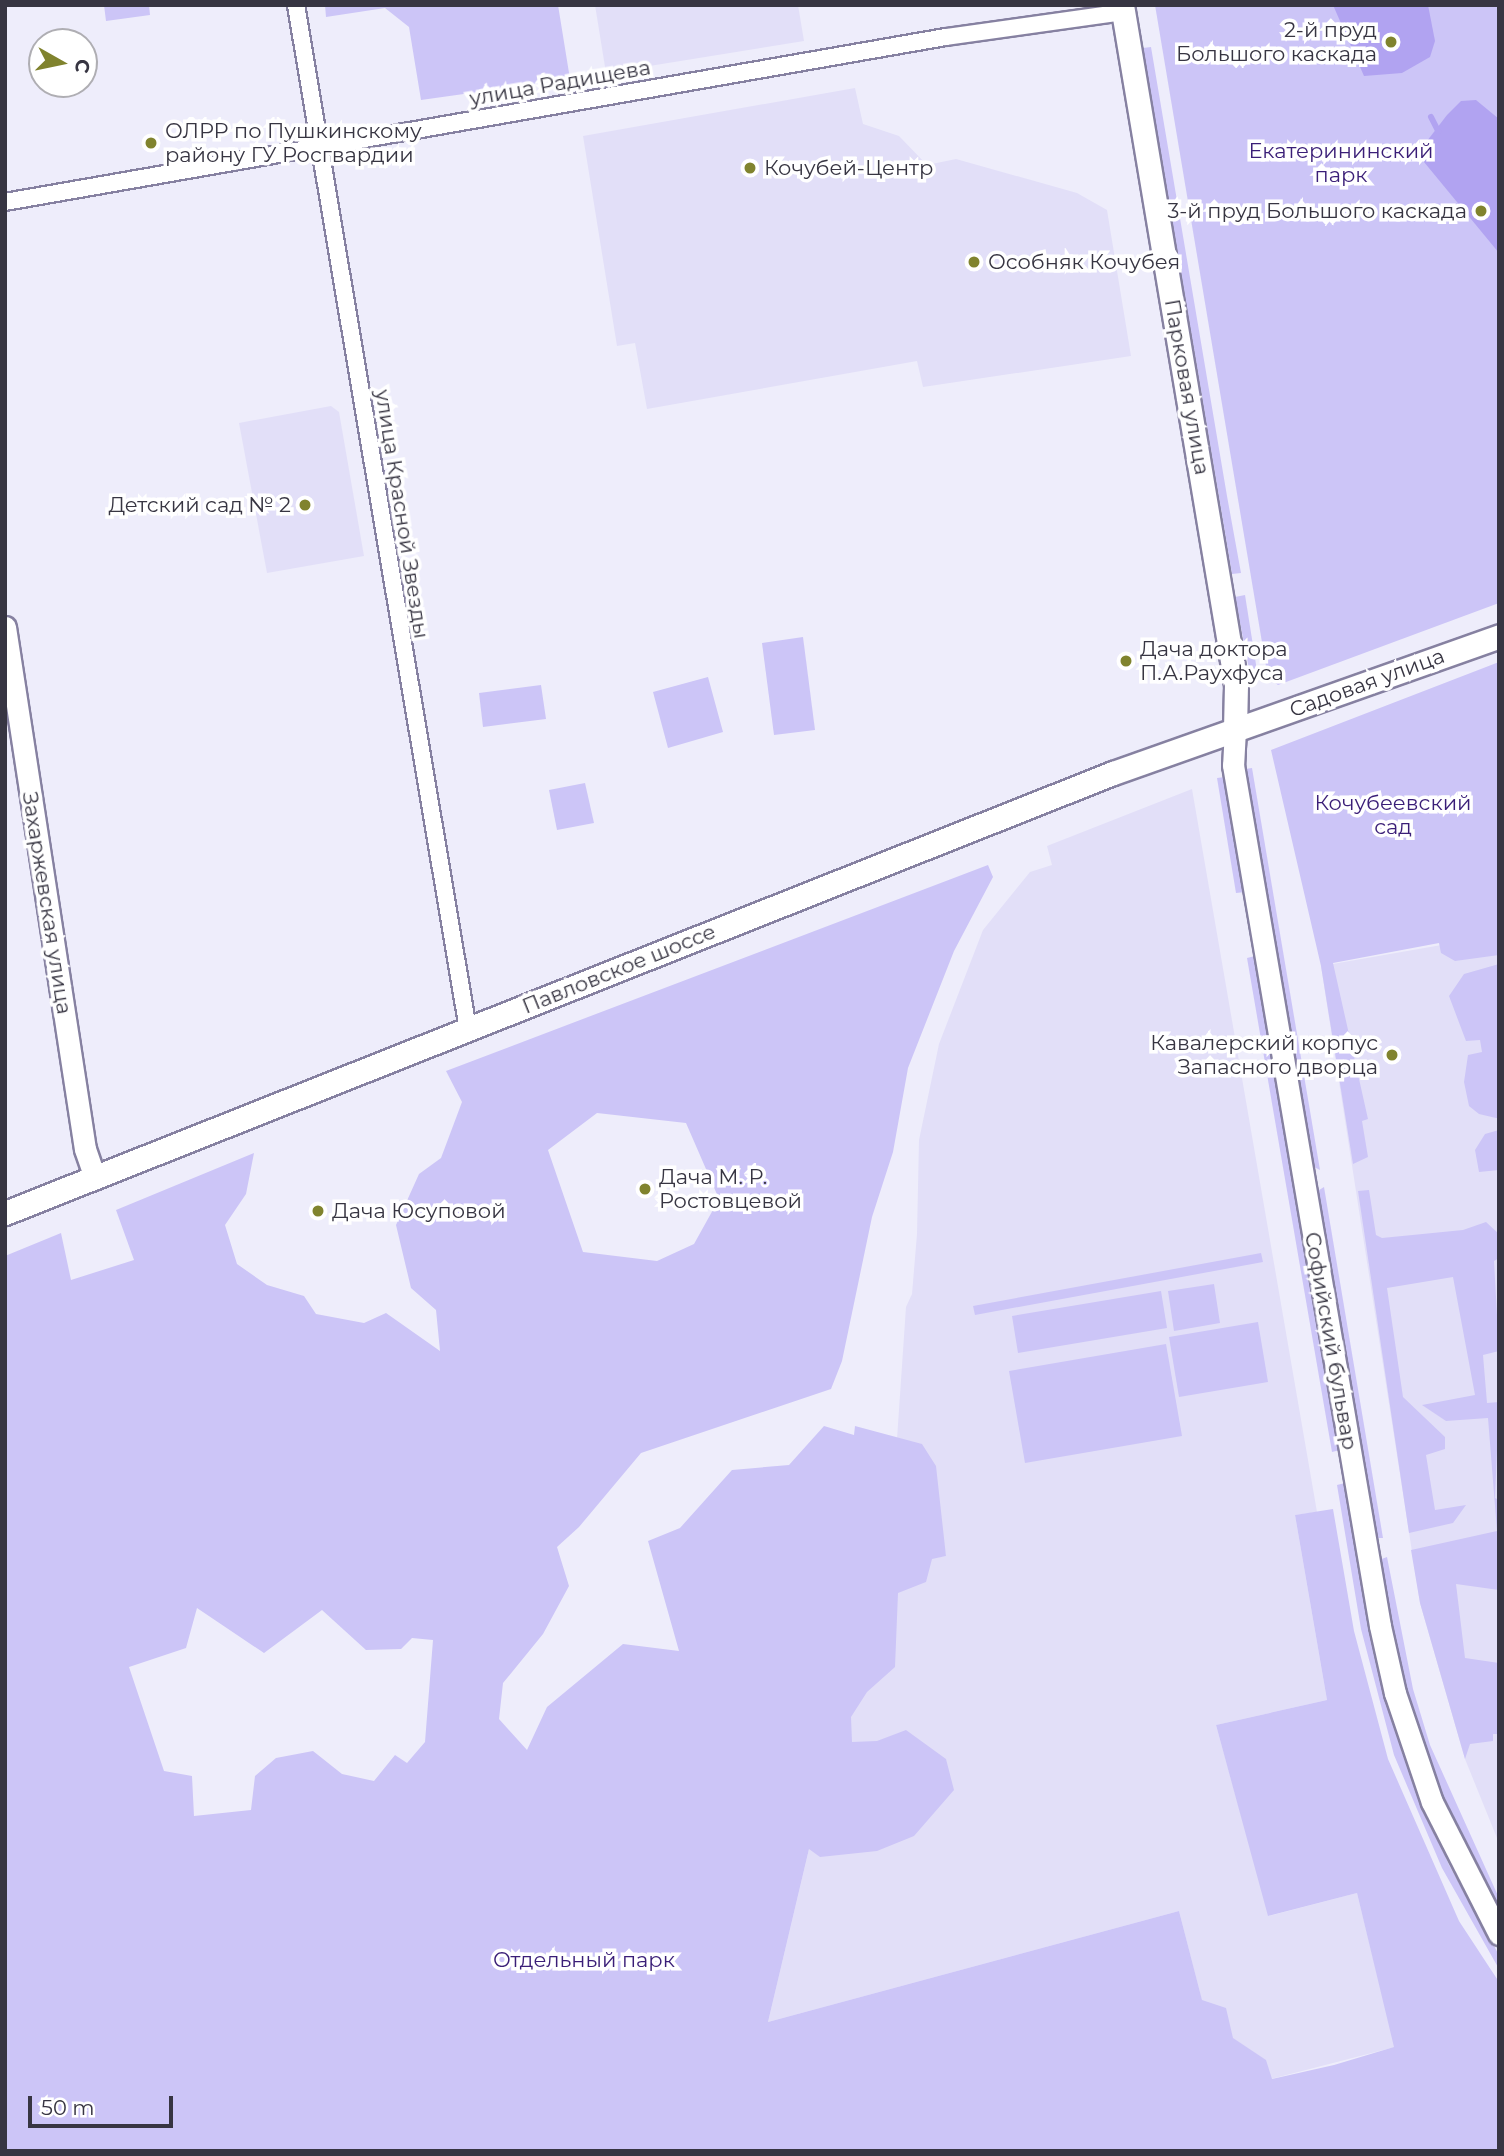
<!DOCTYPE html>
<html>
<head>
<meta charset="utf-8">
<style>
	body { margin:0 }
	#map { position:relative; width:1504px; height:2156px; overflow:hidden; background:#eeedfb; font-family:Montserrat,sans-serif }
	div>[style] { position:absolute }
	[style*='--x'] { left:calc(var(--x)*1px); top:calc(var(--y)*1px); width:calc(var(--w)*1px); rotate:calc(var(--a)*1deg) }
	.built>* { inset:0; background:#e2dff8 }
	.green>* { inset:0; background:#ccc5f7 }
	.water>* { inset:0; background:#b1a3f1 }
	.stream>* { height:6px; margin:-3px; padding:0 3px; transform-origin:3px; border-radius:3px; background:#b1a3f1 }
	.roads { filter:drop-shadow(2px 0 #8681a1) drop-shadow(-2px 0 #8681a1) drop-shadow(0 2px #8681a1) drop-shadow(0 -2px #8681a1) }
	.minor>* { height:16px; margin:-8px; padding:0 8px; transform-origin:8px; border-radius:8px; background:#fff }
	.tertiary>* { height:21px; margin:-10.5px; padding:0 10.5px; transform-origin:10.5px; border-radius:10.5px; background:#fff }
	.secondary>* { height:23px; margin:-11.5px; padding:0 11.5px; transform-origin:11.5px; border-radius:11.5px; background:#fff }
	.dots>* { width:19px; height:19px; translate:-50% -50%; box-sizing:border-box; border:4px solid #fff; border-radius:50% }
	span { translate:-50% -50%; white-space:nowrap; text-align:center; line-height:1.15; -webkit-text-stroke:7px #fff; paint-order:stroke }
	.poi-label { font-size:21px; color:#373542 }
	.right { translate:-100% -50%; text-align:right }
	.left { translate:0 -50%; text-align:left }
	.street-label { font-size:21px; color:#373542 }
	.park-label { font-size:21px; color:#3a1e77 }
	.frame { position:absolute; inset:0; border:7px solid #373542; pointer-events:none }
	.north { position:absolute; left:28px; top:28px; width:70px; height:70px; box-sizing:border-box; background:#fff; border:2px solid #afaeb3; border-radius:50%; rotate:99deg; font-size:19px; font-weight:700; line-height:28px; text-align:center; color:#373542 }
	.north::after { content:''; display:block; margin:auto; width:24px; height:32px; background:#80832e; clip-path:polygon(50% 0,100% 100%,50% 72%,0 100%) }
	.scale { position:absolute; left:28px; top:2096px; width:145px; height:32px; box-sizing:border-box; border:4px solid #373542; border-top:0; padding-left:9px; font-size:21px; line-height:24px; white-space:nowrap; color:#373542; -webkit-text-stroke:5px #fff; paint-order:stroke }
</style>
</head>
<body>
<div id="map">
	<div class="built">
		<div style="clip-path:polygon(595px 5px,798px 5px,804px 41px,606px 73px)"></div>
		<div style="clip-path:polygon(855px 88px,863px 124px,899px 136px,927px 165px,956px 159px,1077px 193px,1107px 210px,1131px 356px,923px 387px,917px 361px,647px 409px,635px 343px,617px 346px,583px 136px)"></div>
		<div style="clip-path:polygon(331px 406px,339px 412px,364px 556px,267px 573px,239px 423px)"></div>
		<div style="clip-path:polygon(1192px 789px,1317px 1512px,1295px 1515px,1327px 1700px,1216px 1725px,1269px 1916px,1357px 1893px,1395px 2047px,1225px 2091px,1179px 1911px,768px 2022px,876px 1567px,946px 1556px,922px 1445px,897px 1439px,906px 1307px,912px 1294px,917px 1234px,919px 1140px,939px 1044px,983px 930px,1030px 872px,1052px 865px,1047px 846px)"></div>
		<div style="clip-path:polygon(1499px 935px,1499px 1843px,1465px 1759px,1420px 1603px,1321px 966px)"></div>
	</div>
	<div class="green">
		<div style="clip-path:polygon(104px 5px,149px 5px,150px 15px,106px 21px)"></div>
		<div style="clip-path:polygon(325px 5px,558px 5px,570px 79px,421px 100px,409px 27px,385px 8px,326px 17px)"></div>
		<div style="clip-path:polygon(1155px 5px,1499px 5px,1499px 603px,1278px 685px,1268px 678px)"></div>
		<div style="clip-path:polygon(1151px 47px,1227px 496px,1241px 573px,1232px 574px,1143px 48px)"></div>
		<div style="clip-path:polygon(1245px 595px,1258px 677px,1251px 679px,1235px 597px)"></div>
		<div style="clip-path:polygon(803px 637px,815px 730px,774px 735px,762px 643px)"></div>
		<div style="clip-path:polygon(1499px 662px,1499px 955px,1455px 961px,1441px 953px,1439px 943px,1333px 963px,1368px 1119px,1362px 1121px,1368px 1157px,1353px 1164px,1321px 966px,1271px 750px)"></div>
		<div style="clip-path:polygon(708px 677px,723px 732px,668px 748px,653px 692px)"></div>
		<div style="clip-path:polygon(541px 685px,546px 719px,483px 727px,479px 693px)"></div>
		<div style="clip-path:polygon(1252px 768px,1320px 1170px,1312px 1166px,1245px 769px)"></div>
		<div style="clip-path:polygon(1225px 777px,1245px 892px,1236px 893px,1217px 778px)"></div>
		<div style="clip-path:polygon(585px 783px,594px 823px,557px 830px,549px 790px)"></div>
		<div style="clip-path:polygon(evenodd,988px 865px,993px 877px,954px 951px,908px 1068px,893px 1152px,872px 1217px,842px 1361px,831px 1389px,641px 1453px,579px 1527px,557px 1547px,569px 1586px,543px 1634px,503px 1683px,499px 1719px,527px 1750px,547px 1707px,623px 1644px,679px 1651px,648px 1541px,680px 1528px,732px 1470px,789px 1465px,824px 1426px,854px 1435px,855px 1426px,922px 1444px,936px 1466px,946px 1556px,932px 1559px,926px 1582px,898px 1593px,895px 1667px,867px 1692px,851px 1717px,852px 1742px,877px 1741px,906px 1730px,946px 1759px,954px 1790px,914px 1836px,877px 1851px,820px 1857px,809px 1849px,768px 2022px,1179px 1911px,1202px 2000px,1226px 2008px,1233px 2038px,1266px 2060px,1272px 2079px,1334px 2065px,1394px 2047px,1357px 1893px,1268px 1916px,1216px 1725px,1327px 1700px,1295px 1515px,1333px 1509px,1354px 1631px,1388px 1759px,1459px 1921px,1499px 1982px,1499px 2151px,5px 2151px,5px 1256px,61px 1233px,71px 1280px,134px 1260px,116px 1210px,254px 1153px,246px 1194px,225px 1225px,237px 1264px,267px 1285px,304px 1296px,316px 1314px,364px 1323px,386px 1313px,440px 1351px,436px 1310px,411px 1288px,396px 1225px,419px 1174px,441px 1158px,462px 1102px,446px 1071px,988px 865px,597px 1113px,686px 1123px,719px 1199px,694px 1244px,657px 1261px,583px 1252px,548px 1150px,597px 1113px,988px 865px,197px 1608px,264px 1653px,322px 1610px,366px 1650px,401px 1649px,412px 1638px,433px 1640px,425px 1742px,407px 1763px,395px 1755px,374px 1781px,342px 1774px,313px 1751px,276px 1758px,255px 1776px,251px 1810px,194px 1816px,192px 1776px,164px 1771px,129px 1667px,186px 1648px,197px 1608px)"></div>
		<div style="clip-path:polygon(1255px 956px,1340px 1450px,1332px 1452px,1247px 958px)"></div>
		<div style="clip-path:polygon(1499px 964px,1499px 1118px,1496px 1118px,1479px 1114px,1469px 1106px,1464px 1082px,1468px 1055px,1482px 1052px,1480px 1040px,1466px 1041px,1449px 996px,1464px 974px)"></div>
		<div style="clip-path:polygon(1499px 1130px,1499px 1170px,1479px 1172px,1475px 1150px,1485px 1134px)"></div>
		<div style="clip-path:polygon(1324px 1187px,1383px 1538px,1375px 1538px,1316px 1192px)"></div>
		<div style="clip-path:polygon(1369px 1190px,1376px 1235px,1382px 1238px,1463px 1230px,1486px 1222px,1499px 1234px,1499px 1258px,1494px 1261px,1499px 1351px,1483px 1355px,1487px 1403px,1499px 1402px,1495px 1498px,1499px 1500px,1499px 1590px,1456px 1584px,1465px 1658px,1499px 1663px,1499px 1734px,1493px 1734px,1493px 1741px,1470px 1744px,1465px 1759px,1420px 1603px,1411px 1550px,1497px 1531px,1488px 1418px,1446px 1421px,1422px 1405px,1475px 1395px,1453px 1277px,1387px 1288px,1403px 1397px,1445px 1437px,1445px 1449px,1426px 1455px,1435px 1510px,1466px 1505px,1453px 1523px,1409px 1533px,1358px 1191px)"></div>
		<div style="clip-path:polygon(1261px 1253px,1263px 1262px,975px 1315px,973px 1306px)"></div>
		<div style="clip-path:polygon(1214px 1284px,1220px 1323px,1174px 1331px,1168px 1291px)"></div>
		<div style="clip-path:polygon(1161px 1291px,1167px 1328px,1018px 1353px,1012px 1316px)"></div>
		<div style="clip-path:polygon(1258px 1322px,1268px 1382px,1179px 1397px,1169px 1337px)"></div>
		<div style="clip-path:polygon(1166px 1344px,1182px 1436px,1025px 1463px,1009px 1371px)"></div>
		<div style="clip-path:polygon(1345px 1483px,1370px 1627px,1402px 1753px,1449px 1865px,1499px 1955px,1499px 1969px,1442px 1868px,1394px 1755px,1361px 1629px,1337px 1485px)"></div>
		<div style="clip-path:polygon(1387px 1557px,1413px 1689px,1430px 1745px,1499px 1898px,1499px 1915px,1442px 1800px,1405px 1692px,1379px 1560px)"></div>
	</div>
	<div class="water">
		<div style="clip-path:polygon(1333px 5px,1428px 5px,1435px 41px,1430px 57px,1402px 73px,1364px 76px)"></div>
		<div style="clip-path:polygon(1476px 100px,1499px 119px,1499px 253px,1424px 162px,1427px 141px,1447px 115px,1461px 101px)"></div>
	</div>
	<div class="stream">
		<div style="--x:1431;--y:117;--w:16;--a:63"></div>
	</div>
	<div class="roads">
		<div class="minor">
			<div style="--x:296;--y:5;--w:1038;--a:80.47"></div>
			<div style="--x:5;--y:202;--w:955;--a:-9.95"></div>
			<div style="--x:946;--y:37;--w:180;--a:-8"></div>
		</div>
		<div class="tertiary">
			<div style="--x:5;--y:627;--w:528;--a:81.29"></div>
			<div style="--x:85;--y:1149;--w:31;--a:71"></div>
			<div style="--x:1235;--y:729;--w:36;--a:93"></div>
			<div style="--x:1233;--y:765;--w:873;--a:80.31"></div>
			<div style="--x:1380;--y:1626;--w:69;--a:77.4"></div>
			<div style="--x:1395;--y:1693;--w:115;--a:71.3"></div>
			<div style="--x:1432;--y:1802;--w:148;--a:63.1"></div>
		</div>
		<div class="secondary">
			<div style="--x:1122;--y:5;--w:689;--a:80.48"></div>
			<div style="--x:1236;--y:685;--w:44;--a:91.3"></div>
			<div style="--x:5;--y:1213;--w:1192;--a:-21.66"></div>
			<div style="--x:1113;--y:773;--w:410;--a:-19.5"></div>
		</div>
	</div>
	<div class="dots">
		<div style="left:1391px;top:42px;background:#80832e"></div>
		<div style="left:151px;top:143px;background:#80832e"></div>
		<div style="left:750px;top:168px;background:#80832e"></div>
		<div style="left:1481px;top:211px;background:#80832e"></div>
		<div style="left:974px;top:262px;background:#80832e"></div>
		<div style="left:305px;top:505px;background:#80832e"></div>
		<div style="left:1126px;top:661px;background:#80832e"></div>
		<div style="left:1392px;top:1055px;background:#80832e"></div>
		<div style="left:645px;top:1189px;background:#80832e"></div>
		<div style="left:318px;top:1211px;background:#80832e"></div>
	</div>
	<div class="poi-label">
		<span class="right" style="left:1377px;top:42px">2-й пруд<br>Большого каскада</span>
		<span class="left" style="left:165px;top:143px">ОЛРР по Пушкинскому<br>району ГУ Росгвардии</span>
		<span class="left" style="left:764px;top:168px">Кочубей-Центр</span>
		<span class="right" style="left:1467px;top:211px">3-й пруд Большого каскада</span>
		<span class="left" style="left:988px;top:262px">Особняк Кочубея</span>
		<span class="right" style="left:291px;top:505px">Детский сад № 2</span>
		<span class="left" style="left:1140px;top:661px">Дача доктора<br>П.А.Раухфуса</span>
		<span class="right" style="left:1378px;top:1055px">Кавалерский корпус<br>Запасного дворца</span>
		<span class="left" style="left:659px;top:1189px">Дача М. Р.<br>Ростовцевой</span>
		<span class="left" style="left:332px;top:1211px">Дача Юсуповой</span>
	</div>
	<div class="street-label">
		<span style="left:560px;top:83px;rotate:-10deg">улица Радищева</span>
		<span style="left:1187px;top:387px;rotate:80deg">Парковая улица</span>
		<span style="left:402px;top:514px;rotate:81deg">улица Красной Звезды</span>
		<span style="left:1367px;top:683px;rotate:-20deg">Садовая улица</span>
		<span style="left:47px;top:903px;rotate:81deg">Захаржевская улица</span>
		<span style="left:619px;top:969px;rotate:-22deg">Павловское шоссе</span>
		<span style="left:1331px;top:1341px;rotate:80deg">Софийский бульвар</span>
	</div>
	<div class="park-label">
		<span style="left:1341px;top:163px">Екатерининский<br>парк</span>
		<span style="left:1393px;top:815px">Кочубеевский<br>сад</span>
		<span style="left:584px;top:1960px">Отдельный парк</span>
	</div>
	<div class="frame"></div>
	<div class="north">С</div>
	<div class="scale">50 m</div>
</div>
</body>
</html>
